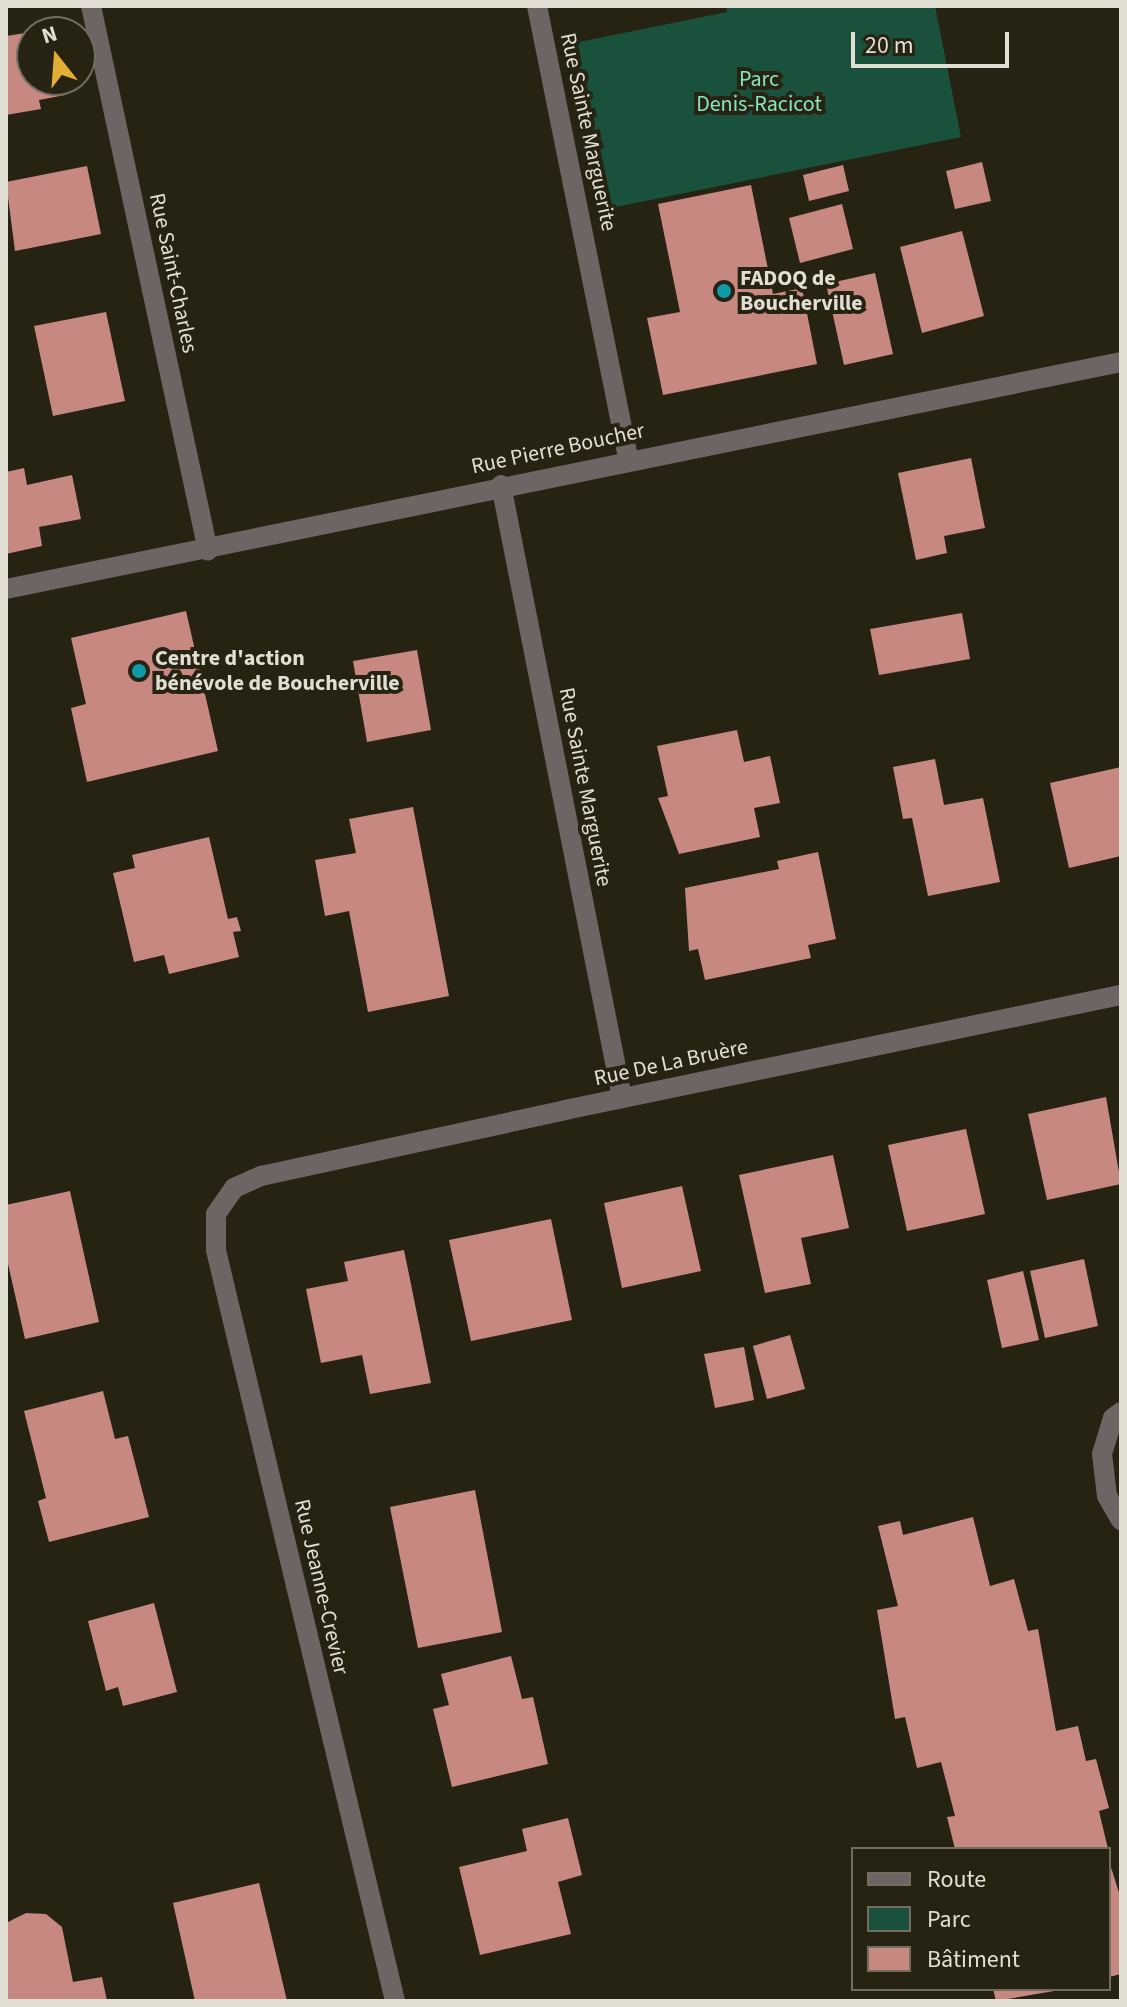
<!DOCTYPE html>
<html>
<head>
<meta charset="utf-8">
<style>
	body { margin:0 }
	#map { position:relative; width:1127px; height:2007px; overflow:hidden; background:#272313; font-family:"Source Sans 3",sans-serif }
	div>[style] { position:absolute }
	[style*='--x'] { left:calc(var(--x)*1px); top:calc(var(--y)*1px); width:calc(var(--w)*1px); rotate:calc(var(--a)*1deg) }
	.green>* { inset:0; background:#19513c }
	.building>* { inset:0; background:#c88882 }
	.minor>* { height:20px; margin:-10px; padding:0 10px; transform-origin:10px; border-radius:10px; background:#6e6464 }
	.dots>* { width:22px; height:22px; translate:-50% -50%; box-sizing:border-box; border:4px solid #272313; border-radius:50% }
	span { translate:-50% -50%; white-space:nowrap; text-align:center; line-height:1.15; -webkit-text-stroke:8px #272313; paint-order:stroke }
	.park-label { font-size:22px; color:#86e5bc }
	.street-label { font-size:22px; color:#e1ded4 }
	.poi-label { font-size:22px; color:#e1ded4; font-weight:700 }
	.left { translate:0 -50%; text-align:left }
	.frame { position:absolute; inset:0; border:8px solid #e1ded4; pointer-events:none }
	.legend { position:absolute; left:851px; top:1847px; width:260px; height:144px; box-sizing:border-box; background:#272313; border:2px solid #716e60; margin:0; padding:10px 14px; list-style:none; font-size:24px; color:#e1ded4 }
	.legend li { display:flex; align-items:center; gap:16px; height:40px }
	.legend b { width:40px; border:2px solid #716e60 }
	.north { position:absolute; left:16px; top:16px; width:80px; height:80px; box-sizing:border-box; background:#272313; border:2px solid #716e60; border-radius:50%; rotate:343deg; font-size:22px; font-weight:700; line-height:32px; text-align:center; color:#e1ded4 }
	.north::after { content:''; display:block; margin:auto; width:28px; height:36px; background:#e2af34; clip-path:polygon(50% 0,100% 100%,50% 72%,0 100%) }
	.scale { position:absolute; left:851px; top:32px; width:158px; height:36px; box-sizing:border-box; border:4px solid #e1ded4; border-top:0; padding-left:10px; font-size:24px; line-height:28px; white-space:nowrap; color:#e1ded4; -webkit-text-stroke:6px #272313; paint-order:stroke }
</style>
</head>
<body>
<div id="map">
	<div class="green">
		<div style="clip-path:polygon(726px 6px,935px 6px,961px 137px,611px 208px,574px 43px,727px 12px)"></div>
	</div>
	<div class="building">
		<div style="clip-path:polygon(32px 32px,32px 80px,62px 80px,65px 95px,39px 100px,41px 109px,6px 115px,6px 36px)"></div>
		<div style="clip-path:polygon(982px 162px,991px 201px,955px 209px,946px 171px)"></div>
		<div style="clip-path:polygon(843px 165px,849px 191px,809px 201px,803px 175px)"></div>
		<div style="clip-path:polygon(87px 166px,101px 234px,15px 251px,6px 182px)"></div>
		<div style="clip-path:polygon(751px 185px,773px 294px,802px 288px,817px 364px,663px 395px,647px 318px,680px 312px,658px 204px)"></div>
		<div style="clip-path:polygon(842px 204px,853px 249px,800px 263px,789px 218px)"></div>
		<div style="clip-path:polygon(962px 231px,984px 316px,922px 333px,900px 247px)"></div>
		<div style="clip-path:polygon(875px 273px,893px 354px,844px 365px,826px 284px)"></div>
		<div style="clip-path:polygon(106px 312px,125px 401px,53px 416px,34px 326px)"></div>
		<div style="clip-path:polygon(971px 458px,985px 528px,944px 536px,947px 553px,916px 560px,898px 473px)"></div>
		<div style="clip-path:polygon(24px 468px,27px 485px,72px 475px,81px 519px,39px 527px,42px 546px,6px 554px,6px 472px)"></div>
		<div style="clip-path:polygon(186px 611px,218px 751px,87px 782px,71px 708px,86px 704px,71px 638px)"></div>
		<div style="clip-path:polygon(962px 613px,970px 659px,879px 675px,870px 629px)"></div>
		<div style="clip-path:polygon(417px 650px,431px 730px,367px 742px,353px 661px)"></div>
		<div style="clip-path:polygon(737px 730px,744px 762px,770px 756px,780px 803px,754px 808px,760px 837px,679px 854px,658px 798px,668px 796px,657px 746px)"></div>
		<div style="clip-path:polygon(935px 759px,944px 805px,983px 798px,1000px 882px,928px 896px,912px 818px,903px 819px,893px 767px)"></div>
		<div style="clip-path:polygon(1121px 767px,1121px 856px,1069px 868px,1050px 783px)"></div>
		<div style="clip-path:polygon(413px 807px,449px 996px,368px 1012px,349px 911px,325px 916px,315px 860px,356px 853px,349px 819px)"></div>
		<div style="clip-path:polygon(209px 837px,228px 919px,237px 917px,241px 931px,233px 932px,239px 957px,169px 974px,164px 955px,134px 962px,113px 873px,135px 868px,132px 855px)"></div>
		<div style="clip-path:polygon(818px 852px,836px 939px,808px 945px,811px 958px,705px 980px,698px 949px,689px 951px,685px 888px,779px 869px,777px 861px)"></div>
		<div style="clip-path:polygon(1106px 1097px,1121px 1184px,1047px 1200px,1028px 1114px)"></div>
		<div style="clip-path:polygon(966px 1129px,985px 1214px,907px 1231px,888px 1145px)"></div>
		<div style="clip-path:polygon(833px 1155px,849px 1228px,801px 1238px,811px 1284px,765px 1293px,739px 1175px)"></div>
		<div style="clip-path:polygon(682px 1186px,701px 1271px,622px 1288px,604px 1203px)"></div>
		<div style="clip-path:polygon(70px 1191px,99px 1322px,25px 1339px,6px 1255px,6px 1205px)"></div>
		<div style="clip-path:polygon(551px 1219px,572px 1320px,471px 1341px,449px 1240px)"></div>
		<div style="clip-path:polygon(404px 1250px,431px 1383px,370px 1394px,362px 1355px,321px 1363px,306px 1289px,348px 1281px,344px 1262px)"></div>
		<div style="clip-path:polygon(1084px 1259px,1098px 1326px,1045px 1338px,1030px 1271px)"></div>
		<div style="clip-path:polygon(1023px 1271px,1039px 1340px,1002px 1348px,987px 1280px)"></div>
		<div style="clip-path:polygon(790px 1335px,805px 1389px,767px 1399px,753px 1346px)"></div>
		<div style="clip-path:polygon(744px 1347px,754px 1400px,715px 1408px,704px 1354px)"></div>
		<div style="clip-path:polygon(103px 1391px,115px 1439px,128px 1436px,149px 1517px,49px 1542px,38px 1501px,46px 1498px,24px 1411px)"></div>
		<div style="clip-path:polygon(475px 1490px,502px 1632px,418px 1648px,390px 1507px)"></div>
		<div style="clip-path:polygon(973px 1517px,990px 1586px,1014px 1579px,1028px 1631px,1038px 1629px,1056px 1731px,1078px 1726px,1086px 1761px,1096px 1759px,1109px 1808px,1099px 1811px,1108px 1849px,955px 1849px,947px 1817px,955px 1816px,941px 1762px,917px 1768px,905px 1717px,895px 1719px,877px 1610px,898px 1606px,878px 1526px,900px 1521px,903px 1535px)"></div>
		<div style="clip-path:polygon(154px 1603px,177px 1692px,123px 1706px,118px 1687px,106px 1691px,88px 1621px)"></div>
		<div style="clip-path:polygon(511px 1656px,522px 1699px,533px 1697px,548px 1764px,452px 1787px,433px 1709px,449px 1705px,441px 1674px)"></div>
		<div style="clip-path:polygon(568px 1818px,582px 1875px,558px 1882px,571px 1934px,480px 1955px,459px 1867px,527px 1851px,522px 1829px)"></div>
		<div style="clip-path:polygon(1109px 1861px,1121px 1899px,1121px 1974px,1109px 1977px)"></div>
		<div style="clip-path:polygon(259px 1883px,287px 2001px,195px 2001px,173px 1903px)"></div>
		<div style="clip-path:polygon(26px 1913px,46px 1914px,62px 1927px,73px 1982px,102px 1977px,107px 2001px,6px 2001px,6px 1923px)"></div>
		<div style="clip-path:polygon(993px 1989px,1059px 1989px,1060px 1990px,996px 2001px)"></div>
	</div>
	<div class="minor">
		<div style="--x:91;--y:6;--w:557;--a:77.88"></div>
		<div style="--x:537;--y:6;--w:460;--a:78.6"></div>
		<div style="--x:501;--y:485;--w:625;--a:78.83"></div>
		<div style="--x:6;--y:589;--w:1138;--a:-11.51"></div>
		<div style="--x:1121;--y:1412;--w:10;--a:143"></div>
		<div style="--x:1113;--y:1418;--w:38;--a:107"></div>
		<div style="--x:1102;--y:1454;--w:42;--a:83.2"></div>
		<div style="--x:1107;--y:1496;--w:28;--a:60"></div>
		<div style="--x:395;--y:2001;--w:772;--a:-103.41"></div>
		<div style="--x:216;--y:1250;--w:36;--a:-90"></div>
		<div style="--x:216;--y:1214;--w:32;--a:-55"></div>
		<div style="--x:234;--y:1188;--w:30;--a:-24"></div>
		<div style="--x:261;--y:1176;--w:311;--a:-12.2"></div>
		<div style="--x:565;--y:1110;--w:568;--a:-11.69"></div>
	</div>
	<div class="dots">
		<div style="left:724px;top:291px;background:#0f9aa8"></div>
		<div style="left:139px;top:671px;background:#0f9aa8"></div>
	</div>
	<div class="park-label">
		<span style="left:759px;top:92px">Parc<br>Denis-Racicot</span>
	</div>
	<div class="street-label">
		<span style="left:588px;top:132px;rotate:78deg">Rue Sainte Marguerite</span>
		<span style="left:173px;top:273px;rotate:78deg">Rue Saint-Charles</span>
		<span style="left:558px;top:449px;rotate:-12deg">Rue Pierre Boucher</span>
		<span style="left:585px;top:787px;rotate:79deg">Rue Sainte Marguerite</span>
		<span style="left:671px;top:1063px;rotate:-12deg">Rue De La Bruère</span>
		<span style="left:321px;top:1587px;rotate:77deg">Rue Jeanne-Crevier</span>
	</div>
	<div class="poi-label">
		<span class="left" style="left:740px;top:291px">FADOQ de<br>Boucherville</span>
		<span class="left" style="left:155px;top:671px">Centre d'action<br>bénévole de Boucherville</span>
	</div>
	<div class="frame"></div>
	<ul class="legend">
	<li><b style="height:10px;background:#6e6464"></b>Route</li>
	<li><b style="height:22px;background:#19513c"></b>Parc</li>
	<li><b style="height:22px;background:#c88882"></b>Bâtiment</li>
	</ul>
	<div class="north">N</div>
	<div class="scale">20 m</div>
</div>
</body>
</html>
